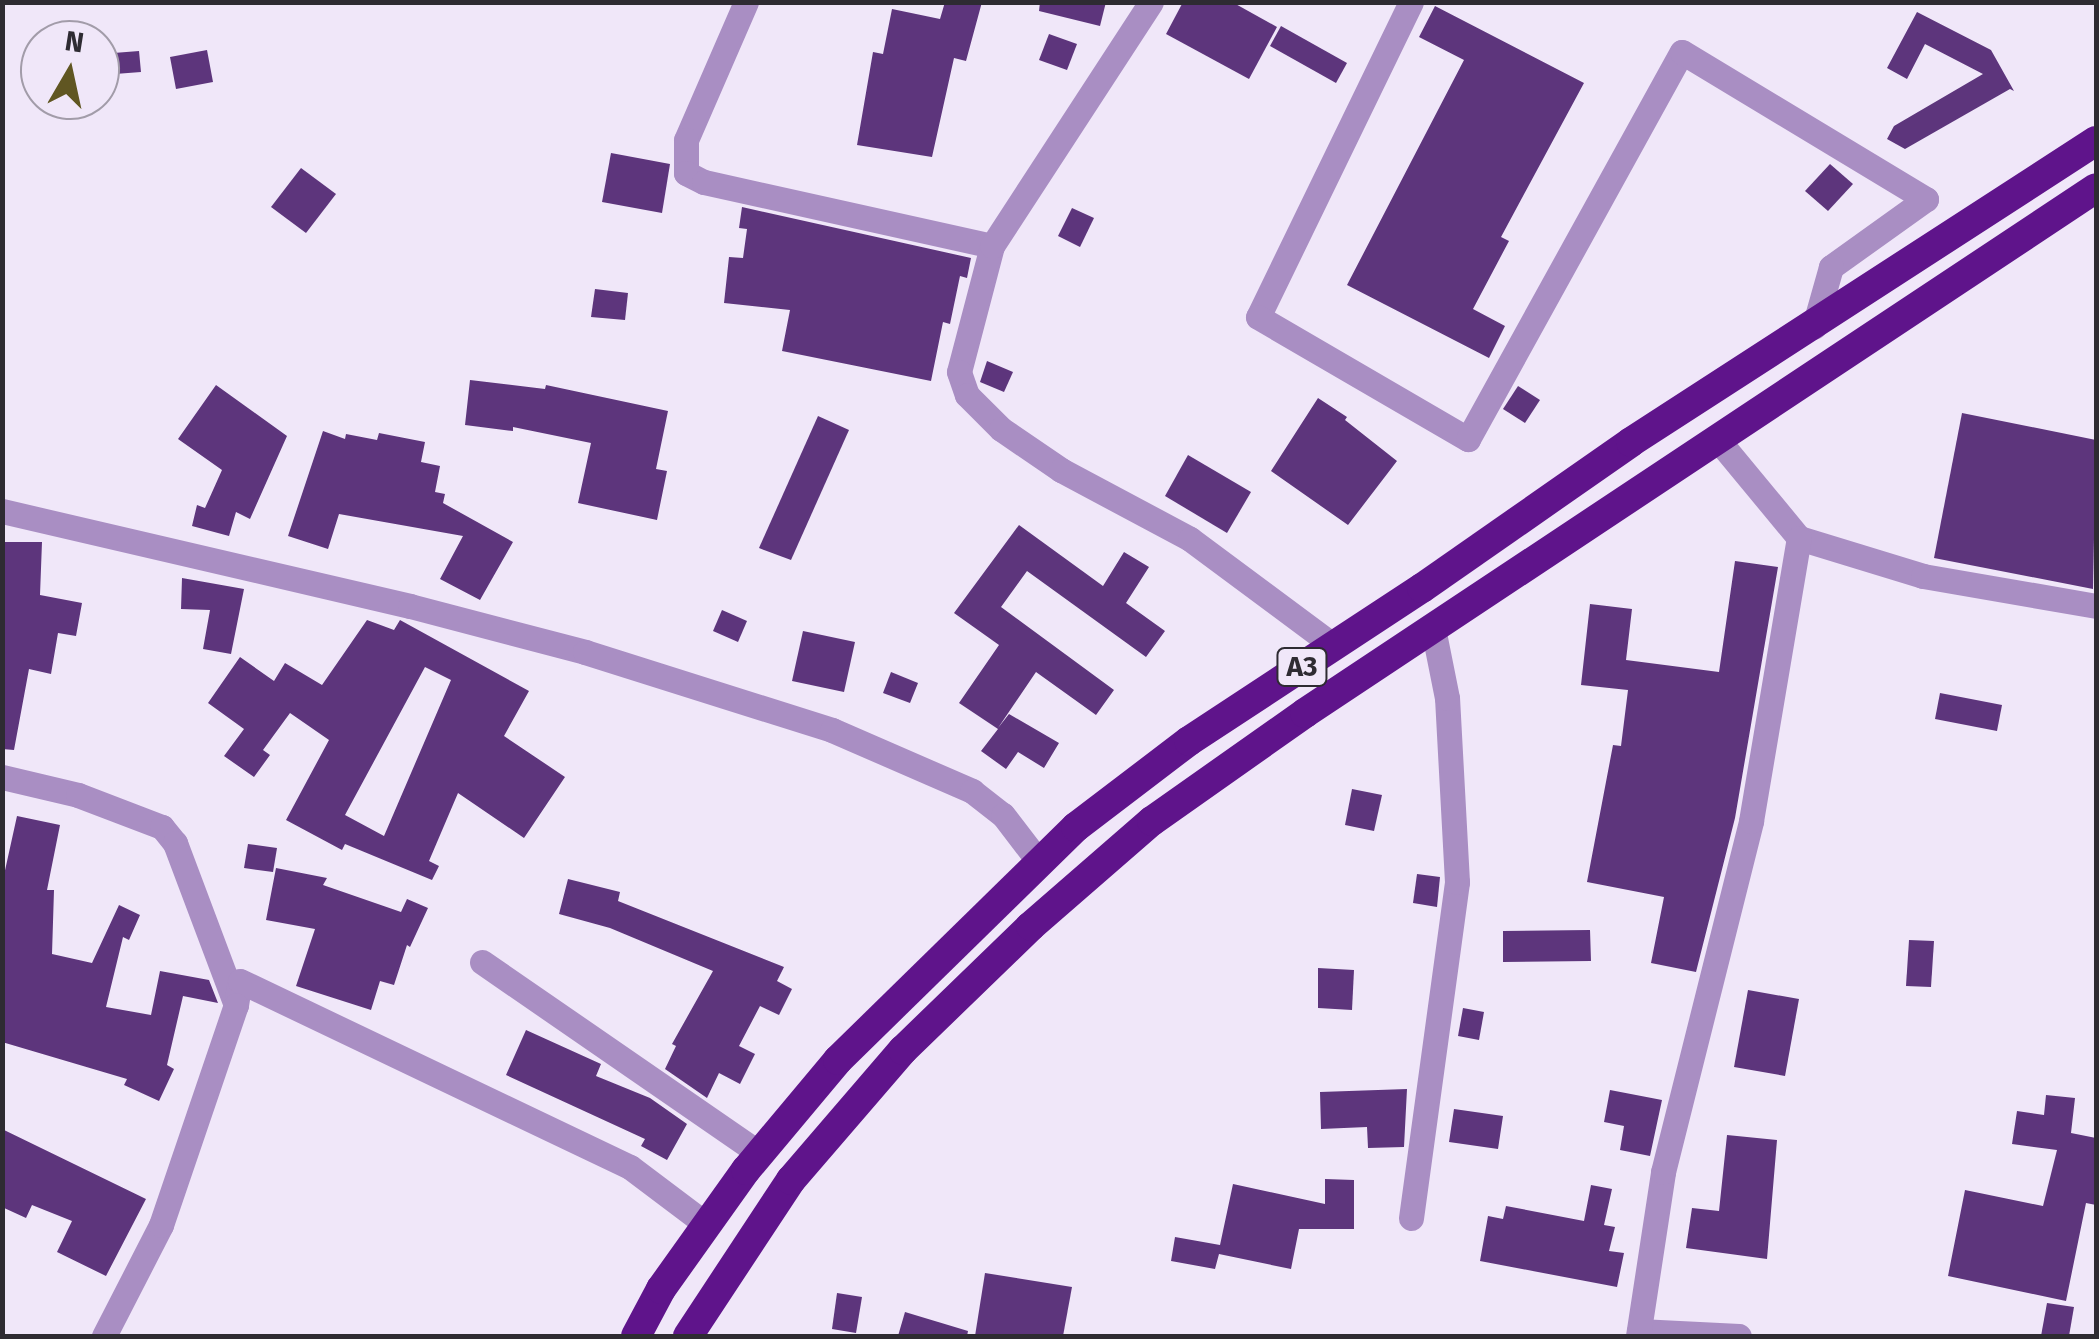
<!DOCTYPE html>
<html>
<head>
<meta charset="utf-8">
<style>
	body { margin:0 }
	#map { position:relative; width:2099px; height:1339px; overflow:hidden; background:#f0e7f9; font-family:"Fira Sans",sans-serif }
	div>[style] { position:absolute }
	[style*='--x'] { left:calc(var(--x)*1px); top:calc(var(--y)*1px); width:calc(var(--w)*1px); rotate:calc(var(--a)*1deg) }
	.building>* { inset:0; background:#5d357c }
	.minor>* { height:25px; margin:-12.5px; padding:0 12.5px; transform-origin:12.5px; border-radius:12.5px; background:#a98ec3 }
	.highway>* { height:30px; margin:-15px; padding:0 15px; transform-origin:15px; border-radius:15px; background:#5f148b }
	span { translate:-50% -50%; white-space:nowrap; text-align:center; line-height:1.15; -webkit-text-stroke:10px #f0e7f9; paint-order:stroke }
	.shield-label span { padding:2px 8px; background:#f0e7f9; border:2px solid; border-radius:8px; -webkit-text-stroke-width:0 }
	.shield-label { font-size:28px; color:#2e2b32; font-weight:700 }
	.frame { position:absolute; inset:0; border:5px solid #2e2b32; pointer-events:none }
	.north { position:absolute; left:20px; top:20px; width:100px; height:100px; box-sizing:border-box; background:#f0e7f9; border:2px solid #a29ca9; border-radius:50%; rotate:9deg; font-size:28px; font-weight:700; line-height:40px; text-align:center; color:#2e2b32 }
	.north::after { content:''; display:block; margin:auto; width:35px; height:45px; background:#605622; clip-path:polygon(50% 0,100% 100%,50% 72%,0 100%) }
</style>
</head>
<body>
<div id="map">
	<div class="building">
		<div style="clip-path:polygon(945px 2px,982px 2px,966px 61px,954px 58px,932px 157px,857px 145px,873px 52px,883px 54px,892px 9px,940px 19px)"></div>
		<div style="clip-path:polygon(1040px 2px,1106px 2px,1100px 26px,1039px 11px)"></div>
		<div style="clip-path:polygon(1183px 2px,1232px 2px,1277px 27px,1249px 79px,1166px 34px)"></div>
		<div style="clip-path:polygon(1435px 6px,1584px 83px,1501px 237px,1509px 241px,1473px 309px,1505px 326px,1489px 358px,1347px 285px,1464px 60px,1419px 37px)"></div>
		<div style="clip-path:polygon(1917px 12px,1991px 50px,2014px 91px,2010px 89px,1905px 149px,1887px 139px,1894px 126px,1983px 74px,1925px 44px,1907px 79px,1887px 68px)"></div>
		<div style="clip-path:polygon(1281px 26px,1347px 63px,1336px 83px,1270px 46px)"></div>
		<div style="clip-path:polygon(1049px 34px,1077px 44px,1067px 70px,1039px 60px)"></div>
		<div style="clip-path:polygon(207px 50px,213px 82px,176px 89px,170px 57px)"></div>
		<div style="clip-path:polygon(139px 51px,141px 72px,102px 75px,101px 54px)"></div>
		<div style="clip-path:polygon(611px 153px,670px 164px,662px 213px,602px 202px)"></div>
		<div style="clip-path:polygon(1830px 164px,1853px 184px,1828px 211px,1805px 191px)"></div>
		<div style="clip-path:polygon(301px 168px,336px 194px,306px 233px,271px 207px)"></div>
		<div style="clip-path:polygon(742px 207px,971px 258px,967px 278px,960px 276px,950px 324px,943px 322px,931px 381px,782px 351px,790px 310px,724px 303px,729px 257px,743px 258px,747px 229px,739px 228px)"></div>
		<div style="clip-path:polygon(1072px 208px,1094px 218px,1080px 247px,1058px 236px)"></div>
		<div style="clip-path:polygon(595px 289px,628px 293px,625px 320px,591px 317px)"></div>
		<div style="clip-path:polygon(987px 361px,1013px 372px,1004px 392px,980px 382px)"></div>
		<div style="clip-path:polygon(470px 380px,545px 389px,546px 385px,668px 411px,656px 469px,667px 471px,657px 520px,578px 503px,591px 443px,513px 427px,513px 431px,465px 425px)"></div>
		<div style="clip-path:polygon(216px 385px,287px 436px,250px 519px,236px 512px,229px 536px,192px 526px,197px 505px,205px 508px,222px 470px,178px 439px)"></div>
		<div style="clip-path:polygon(1518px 386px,1540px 400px,1525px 423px,1503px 409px)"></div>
		<div style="clip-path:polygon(1318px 398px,1347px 417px,1345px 420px,1397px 461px,1348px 525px,1271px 471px)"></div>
		<div style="clip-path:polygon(1962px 413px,2096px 440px,2093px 589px,1934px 558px)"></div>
		<div style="clip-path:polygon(818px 416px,849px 430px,791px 560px,759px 548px)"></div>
		<div style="clip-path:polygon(323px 431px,345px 439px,346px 434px,377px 440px,379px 433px,425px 442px,421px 462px,440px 466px,435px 492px,445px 494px,443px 503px,513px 542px,480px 600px,440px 579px,463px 536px,339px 514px,328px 549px,288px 536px)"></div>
		<div style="clip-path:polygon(1188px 455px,1251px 492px,1227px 533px,1165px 496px)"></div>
		<div style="clip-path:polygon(1019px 525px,1103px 586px,1124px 552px,1149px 567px,1126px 603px,1165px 631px,1146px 657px,1027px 571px,1001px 607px,1114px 690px,1096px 715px,1036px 672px,998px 728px,1009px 714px,1059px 743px,1044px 768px,1018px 752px,1006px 769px,981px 751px,998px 729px,959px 703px,999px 645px,954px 613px)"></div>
		<div style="clip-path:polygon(3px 542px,42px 542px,40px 595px,82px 603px,76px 636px,58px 633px,51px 674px,29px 669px,14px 750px,2px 749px)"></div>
		<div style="clip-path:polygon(1735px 561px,1778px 567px,1735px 818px,1696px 972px,1651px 963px,1664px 897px,1587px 882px,1613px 745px,1621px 746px,1628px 690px,1581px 685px,1590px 604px,1632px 609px,1626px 660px,1719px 672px)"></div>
		<div style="clip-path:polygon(182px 578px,244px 589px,231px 654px,203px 649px,210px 610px,181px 609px)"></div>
		<div style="clip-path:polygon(722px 610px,747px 621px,738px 642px,713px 631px)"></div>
		<div style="clip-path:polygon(evenodd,367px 620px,394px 630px,400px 620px,529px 691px,504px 736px,565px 777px,524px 838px,458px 793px,429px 861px,439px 866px,432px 880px,345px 844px,342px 850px,286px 820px,329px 740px,290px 713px,263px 750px,270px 755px,254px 777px,224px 756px,244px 729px,208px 703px,240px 657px,274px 681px,285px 663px,322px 685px,367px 620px,425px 667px,451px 680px,384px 836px,345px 815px,425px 667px)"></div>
		<div style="clip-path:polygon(803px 631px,855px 642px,844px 692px,792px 681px)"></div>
		<div style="clip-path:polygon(891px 672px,918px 683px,910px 703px,883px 693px)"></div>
		<div style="clip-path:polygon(1940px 693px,2002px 705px,1997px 731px,1935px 719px)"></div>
		<div style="clip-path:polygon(1352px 789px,1382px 795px,1374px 831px,1345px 825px)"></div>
		<div style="clip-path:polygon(17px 816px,60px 825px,47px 890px,54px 890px,52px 954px,92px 963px,119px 905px,140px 915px,129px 940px,123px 937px,106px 1007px,151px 1015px,160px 971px,209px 980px,218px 1003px,183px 996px,167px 1065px,174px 1069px,159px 1101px,124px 1085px,127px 1079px,2px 1042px,2px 884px)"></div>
		<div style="clip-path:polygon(248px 844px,277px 848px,273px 872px,244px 868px)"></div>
		<div style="clip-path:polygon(276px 868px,327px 878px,323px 885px,401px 912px,407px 899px,428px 908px,410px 947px,407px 945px,394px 985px,380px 981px,371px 1010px,296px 986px,315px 929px,266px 920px)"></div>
		<div style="clip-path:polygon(1417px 874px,1440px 877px,1437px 907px,1413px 903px)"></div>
		<div style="clip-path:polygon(568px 879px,620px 892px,618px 901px,784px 967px,777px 981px,792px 989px,779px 1015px,760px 1006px,739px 1046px,755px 1054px,740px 1084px,719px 1073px,707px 1098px,665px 1069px,676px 1046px,672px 1044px,713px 971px,610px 928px,559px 914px)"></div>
		<div style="clip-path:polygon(1590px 930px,1591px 961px,1503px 962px,1503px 931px)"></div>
		<div style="clip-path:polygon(1909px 940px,1934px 941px,1931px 987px,1906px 986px)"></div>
		<div style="clip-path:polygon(1318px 968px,1354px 970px,1352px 1010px,1318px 1008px)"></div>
		<div style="clip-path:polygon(1748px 990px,1799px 999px,1785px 1076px,1734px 1067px)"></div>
		<div style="clip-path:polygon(1463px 1008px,1484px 1012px,1479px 1040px,1458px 1036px)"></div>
		<div style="clip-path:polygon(526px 1030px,601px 1064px,596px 1076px,650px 1098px,687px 1124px,667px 1160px,641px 1146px,645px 1139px,506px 1075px)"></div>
		<div style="clip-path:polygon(1407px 1089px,1404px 1147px,1368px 1148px,1367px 1127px,1321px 1129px,1320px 1092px)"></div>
		<div style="clip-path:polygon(1610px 1090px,1662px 1100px,1650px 1156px,1620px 1150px,1624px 1126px,1604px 1122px)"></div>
		<div style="clip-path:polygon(2046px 1095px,2075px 1098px,2071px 1133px,2096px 1138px,2096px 1205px,2086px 1203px,2066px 1301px,1948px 1276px,1965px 1190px,2043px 1206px,2057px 1150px,2012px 1144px,2017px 1111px,2044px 1115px)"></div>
		<div style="clip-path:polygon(1454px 1109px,1503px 1116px,1498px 1149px,1449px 1142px)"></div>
		<div style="clip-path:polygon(2px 1129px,146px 1199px,106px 1276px,57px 1252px,72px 1221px,32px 1205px,26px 1218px,2px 1207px)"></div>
		<div style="clip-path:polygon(1727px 1135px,1777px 1140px,1767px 1259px,1686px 1248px,1692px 1208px,1719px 1211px)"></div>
		<div style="clip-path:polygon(1325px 1179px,1354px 1180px,1354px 1229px,1299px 1229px,1291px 1269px,1219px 1254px,1215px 1269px,1171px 1261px,1175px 1237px,1220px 1245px,1233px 1184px,1325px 1204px)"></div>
		<div style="clip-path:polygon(1591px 1185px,1612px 1189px,1604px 1225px,1615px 1227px,1609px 1251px,1624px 1253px,1617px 1287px,1480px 1261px,1488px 1216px,1503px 1219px,1506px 1206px,1584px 1221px)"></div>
		<div style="clip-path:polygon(985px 1273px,1072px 1287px,1063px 1336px,975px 1336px)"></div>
		<div style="clip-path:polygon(837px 1293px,862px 1297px,856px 1333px,832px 1329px)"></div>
		<div style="clip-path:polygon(2047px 1303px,2074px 1307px,2069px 1336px,2041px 1336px)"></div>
		<div style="clip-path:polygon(905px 1312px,968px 1331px,967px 1336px,898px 1336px)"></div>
	</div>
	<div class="minor">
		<div style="--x:746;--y:2;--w:150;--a:113.5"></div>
		<div style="--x:686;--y:140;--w:33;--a:90"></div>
		<div style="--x:686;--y:173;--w:20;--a:27"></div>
		<div style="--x:704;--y:182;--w:295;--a:12.5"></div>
		<div style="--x:992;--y:246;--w:130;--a:104.7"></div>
		<div style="--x:959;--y:372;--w:24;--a:71"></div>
		<div style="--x:967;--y:395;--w:48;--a:45"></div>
		<div style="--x:1001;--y:429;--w:73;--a:34.3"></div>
		<div style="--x:1061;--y:470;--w:146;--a:28.1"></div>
		<div style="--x:1190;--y:539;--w:179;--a:36.6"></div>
		<div style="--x:1411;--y:2;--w:350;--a:115.9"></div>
		<div style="--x:1258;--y:317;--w:243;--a:30.2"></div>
		<div style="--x:1468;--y:439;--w:442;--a:-61.1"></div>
		<div style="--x:1682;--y:52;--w:285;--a:31.1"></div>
		<div style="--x:1926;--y:199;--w:117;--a:144.4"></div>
		<div style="--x:1831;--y:267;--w:62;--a:105.8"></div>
		<div style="--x:992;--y:246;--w:291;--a:-56.9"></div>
		<div style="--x:1718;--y:440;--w:127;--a:50.4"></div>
		<div style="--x:1799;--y:538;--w:130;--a:17"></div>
		<div style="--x:1923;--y:576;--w:176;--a:9.8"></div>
		<div style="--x:2;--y:511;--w:419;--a:13.1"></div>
		<div style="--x:410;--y:606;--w:181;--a:14.7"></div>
		<div style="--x:585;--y:652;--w:259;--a:17.5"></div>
		<div style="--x:832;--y:730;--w:153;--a:23.5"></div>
		<div style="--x:972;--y:791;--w:39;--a:38"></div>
		<div style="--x:1003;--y:815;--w:59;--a:52.5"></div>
		<div style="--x:2;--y:777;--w:78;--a:13.3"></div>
		<div style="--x:78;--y:795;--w:90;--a:20.9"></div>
		<div style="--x:162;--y:827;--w:21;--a:51"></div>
		<div style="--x:175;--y:843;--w:173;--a:69.4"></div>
		<div style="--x:236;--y:1005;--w:24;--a:-81"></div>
		<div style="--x:240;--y:981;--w:432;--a:25.5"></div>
		<div style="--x:630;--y:1167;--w:96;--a:37"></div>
		<div style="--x:482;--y:962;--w:338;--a:34.6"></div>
		<div style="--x:1411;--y:1218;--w:339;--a:-82.2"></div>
		<div style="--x:1457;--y:882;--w:184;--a:-93.1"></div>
		<div style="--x:1447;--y:698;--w:71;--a:-101.3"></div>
		<div style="--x:1639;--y:1331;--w:100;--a:2.9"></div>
		<div style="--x:104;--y:1336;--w:125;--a:-62.8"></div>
		<div style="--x:161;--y:1225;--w:232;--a:-71.2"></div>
		<div style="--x:1638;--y:1336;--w:166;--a:-81.3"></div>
		<div style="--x:1663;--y:1172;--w:362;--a:-75.9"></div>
		<div style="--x:1751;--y:821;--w:287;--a:-80.4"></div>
	</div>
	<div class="highway">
		<div style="--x:636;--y:1336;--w:53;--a:-62"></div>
		<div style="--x:661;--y:1289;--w:146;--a:-54.5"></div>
		<div style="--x:746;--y:1170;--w:143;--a:-50.1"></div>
		<div style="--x:838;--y:1060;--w:333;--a:-44.4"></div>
		<div style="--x:1076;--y:827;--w:142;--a:-37.3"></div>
		<div style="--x:1189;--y:741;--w:279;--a:-33.3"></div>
		<div style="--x:1422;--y:588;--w:255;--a:-34.9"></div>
		<div style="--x:1631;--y:442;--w:554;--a:-32.92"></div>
		<div style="--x:688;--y:1336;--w:187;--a:-56.6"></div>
		<div style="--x:791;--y:1180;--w:172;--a:-49.3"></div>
		<div style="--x:903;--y:1050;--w:178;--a:-44.1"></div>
		<div style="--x:1031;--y:926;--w:160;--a:-41"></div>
		<div style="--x:1152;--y:821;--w:187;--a:-35.2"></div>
		<div style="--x:1305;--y:713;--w:949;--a:-33.57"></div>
	</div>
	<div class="shield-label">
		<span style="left:1302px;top:667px">A3</span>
	</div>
	<div class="frame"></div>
	<div class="north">N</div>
</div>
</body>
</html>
